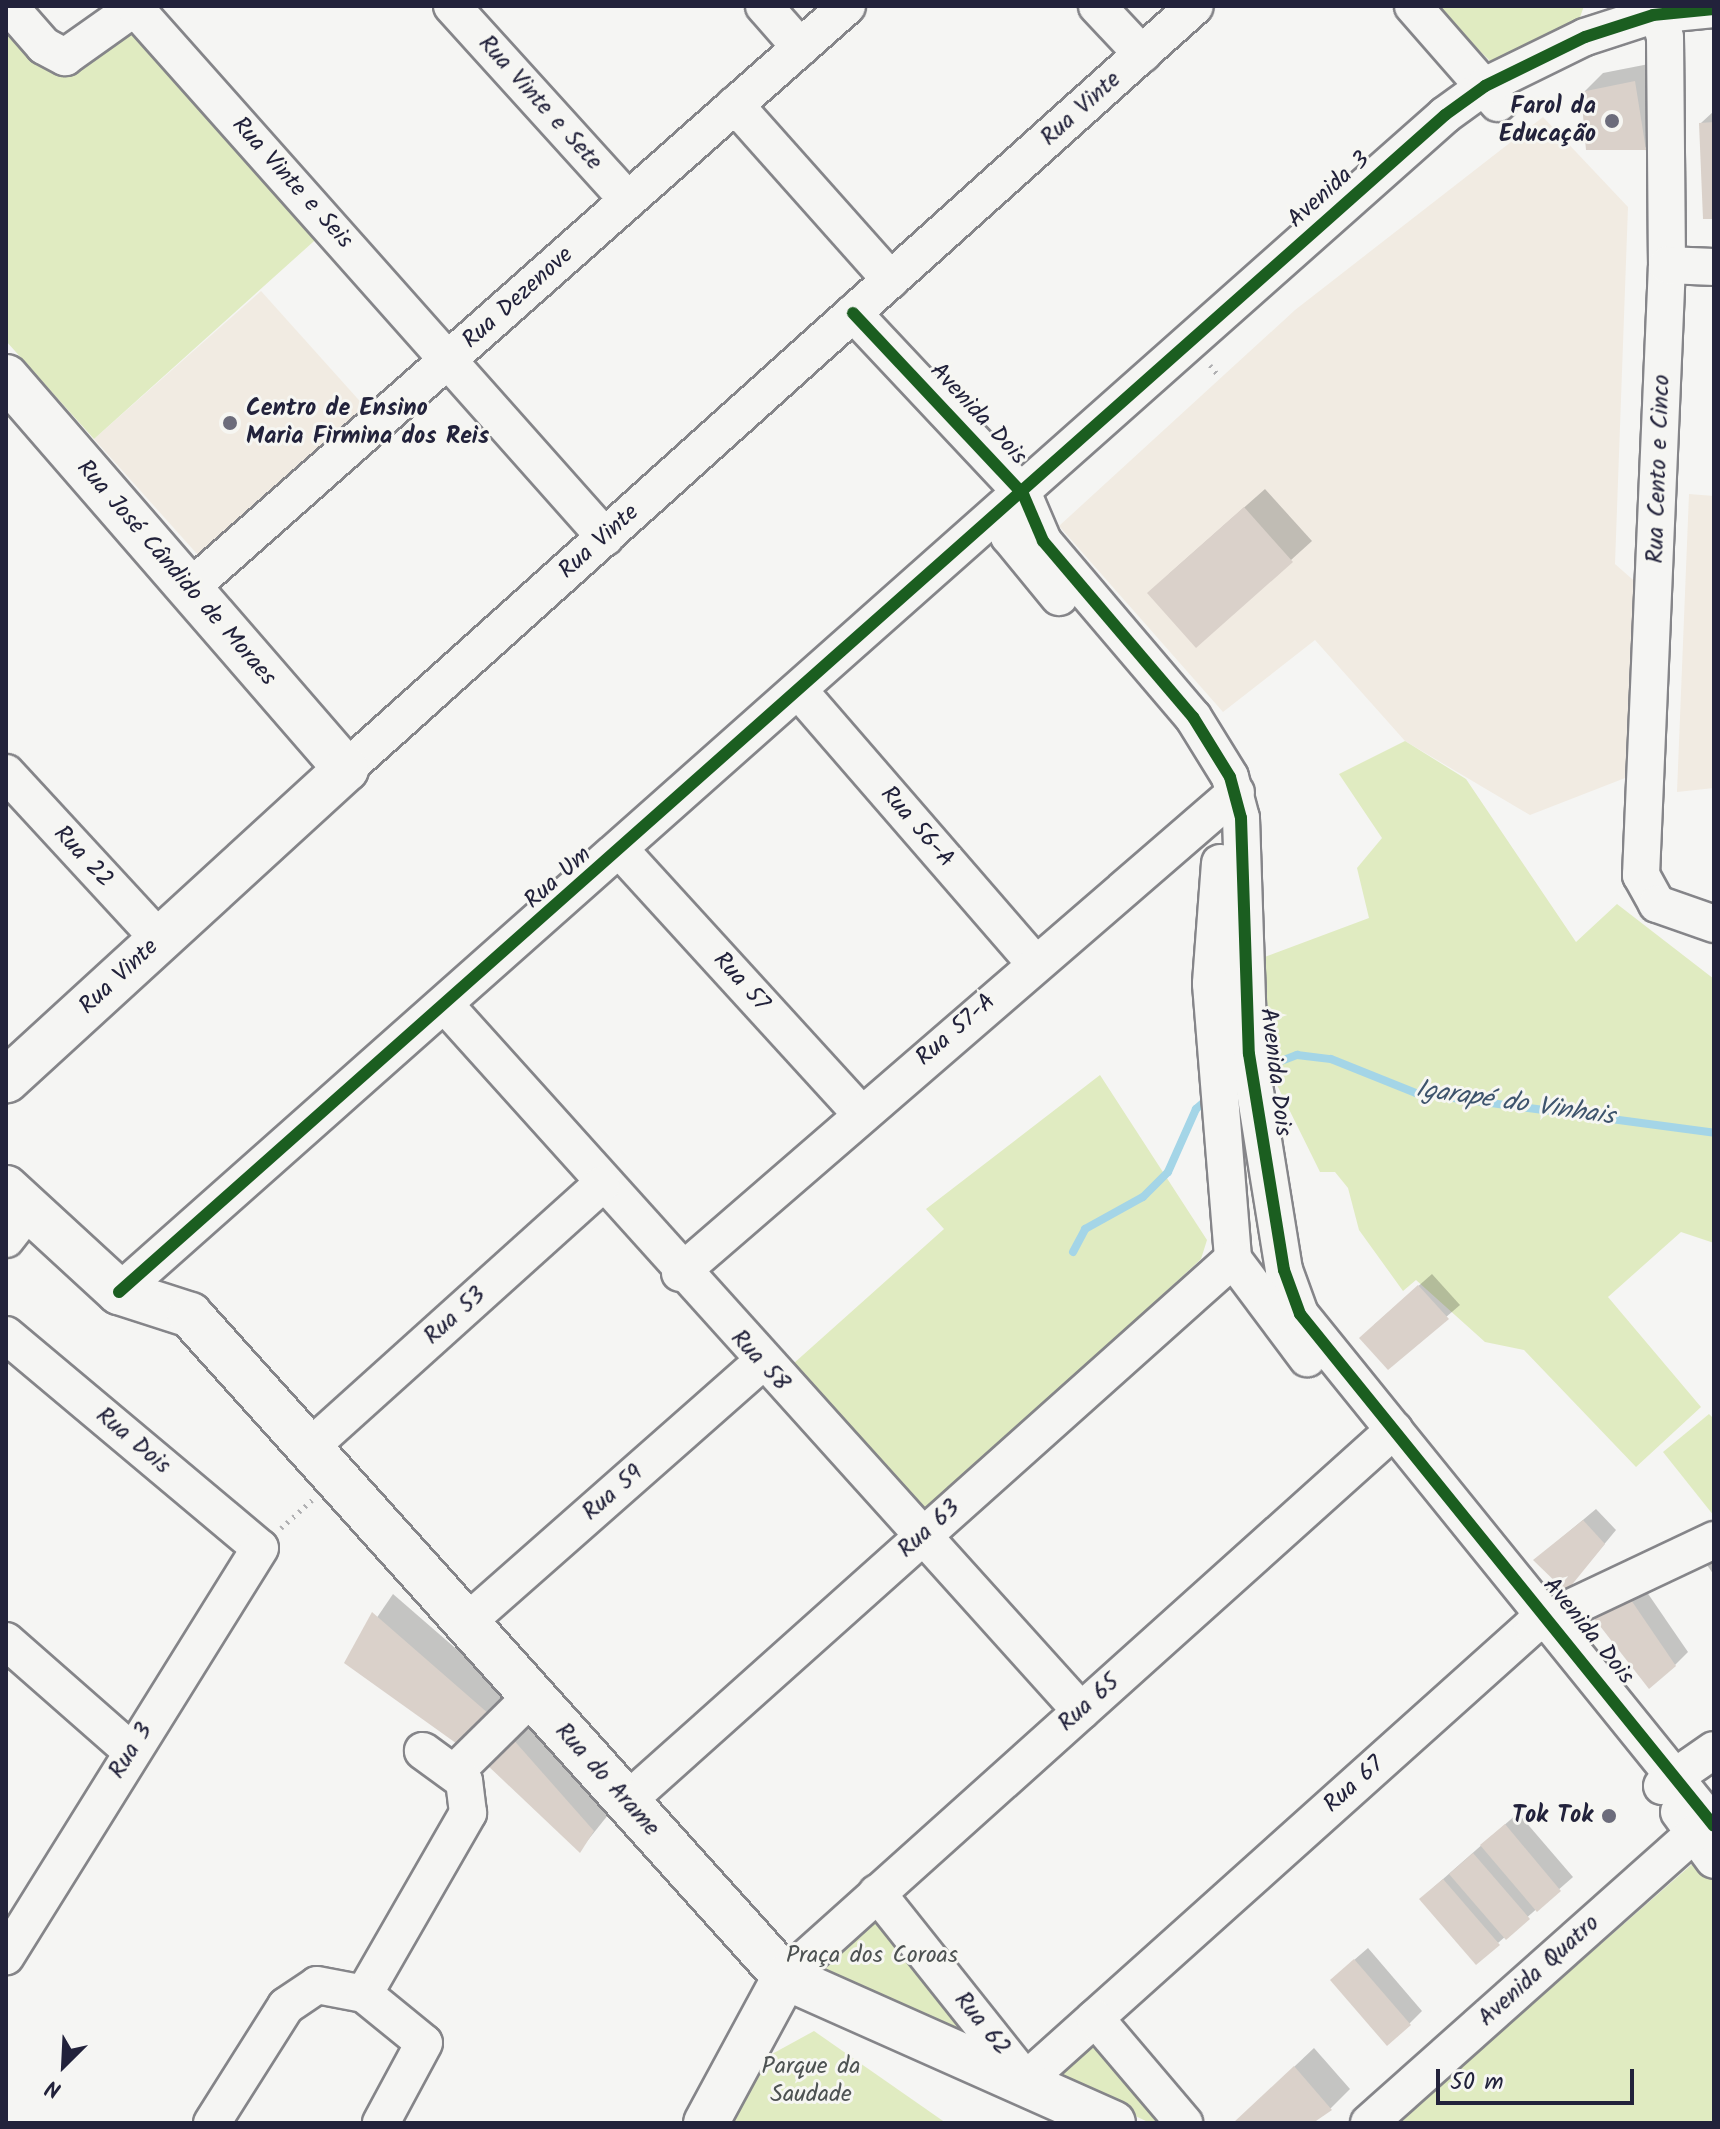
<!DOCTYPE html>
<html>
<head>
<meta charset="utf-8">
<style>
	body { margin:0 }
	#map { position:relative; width:1720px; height:2129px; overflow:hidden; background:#f5f5f3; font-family:Kalam,sans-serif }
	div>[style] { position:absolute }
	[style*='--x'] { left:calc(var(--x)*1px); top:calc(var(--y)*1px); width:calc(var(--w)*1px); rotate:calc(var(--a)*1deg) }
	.built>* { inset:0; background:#f1ebe2 }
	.green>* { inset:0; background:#e0ebc1 }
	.shadow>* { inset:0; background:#0003 }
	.stream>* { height:8px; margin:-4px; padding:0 4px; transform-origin:4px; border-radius:4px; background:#a4d5e7 }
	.building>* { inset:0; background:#dad1ca }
	.path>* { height:5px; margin-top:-2.5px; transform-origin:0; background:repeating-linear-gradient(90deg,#b0b0b2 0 2px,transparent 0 8px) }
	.roads { filter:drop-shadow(2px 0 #858589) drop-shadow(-2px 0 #858589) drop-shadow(0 2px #858589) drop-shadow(0 -2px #858589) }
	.minor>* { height:36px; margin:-18px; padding:0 18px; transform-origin:18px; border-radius:18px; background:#f5f5f3 }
	.major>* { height:44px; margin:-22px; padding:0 22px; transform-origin:22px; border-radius:22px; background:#f5f5f3 }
	.cycleway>* { height:12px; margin:-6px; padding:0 6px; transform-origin:6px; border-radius:6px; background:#1b5e20 }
	.dots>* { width:22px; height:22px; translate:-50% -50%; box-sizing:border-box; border:4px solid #f6f6f2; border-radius:50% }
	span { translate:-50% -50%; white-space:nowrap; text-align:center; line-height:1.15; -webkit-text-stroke:6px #f6f6f2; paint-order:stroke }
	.street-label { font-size:24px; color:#22223b }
	.poi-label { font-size:24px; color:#22223b; font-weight:700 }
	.right { translate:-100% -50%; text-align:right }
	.left { translate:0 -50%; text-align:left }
	.park-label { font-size:24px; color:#4d5252 }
	.water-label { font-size:26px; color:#3e546d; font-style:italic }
	.frame { position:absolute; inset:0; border:8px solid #22223b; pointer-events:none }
	.north { position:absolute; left:24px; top:2025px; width:80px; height:80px; -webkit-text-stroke:6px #f6f6f2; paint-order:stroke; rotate:204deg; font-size:22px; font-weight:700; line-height:32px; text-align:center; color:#22223b }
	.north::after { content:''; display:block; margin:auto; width:28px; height:36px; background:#22223b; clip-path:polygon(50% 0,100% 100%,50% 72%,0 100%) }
	.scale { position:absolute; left:1436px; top:2069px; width:198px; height:36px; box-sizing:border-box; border:4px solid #22223b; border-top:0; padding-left:10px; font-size:24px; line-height:28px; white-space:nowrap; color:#22223b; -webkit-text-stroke:6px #f6f6f2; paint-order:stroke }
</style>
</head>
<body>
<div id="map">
	<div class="built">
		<div style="clip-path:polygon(1543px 117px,1628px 207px,1615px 564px,1640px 586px,1638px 773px,1530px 815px,1405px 741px,1315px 640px,1223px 712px,1059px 526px,1295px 310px)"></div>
		<div style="clip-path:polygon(261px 291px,366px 408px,198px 555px,94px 439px)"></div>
		<div style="clip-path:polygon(1689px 494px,1714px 496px,1714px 788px,1677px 792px)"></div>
	</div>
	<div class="green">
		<div style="clip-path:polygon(1434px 6px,1584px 6px,1579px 20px,1493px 64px)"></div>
		<div style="clip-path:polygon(6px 20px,62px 71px,82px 70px,135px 23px,323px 233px,94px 439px,6px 341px)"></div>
		<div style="clip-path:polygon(1405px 741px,1466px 779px,1576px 942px,1617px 904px,1714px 979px,1714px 1243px,1681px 1232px,1608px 1297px,1701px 1407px,1636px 1467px,1524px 1350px,1485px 1342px,1416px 1280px,1403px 1291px,1359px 1230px,1348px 1188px,1335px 1172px,1320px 1172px,1277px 1085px,1262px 958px,1369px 918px,1357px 868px,1382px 838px,1339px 774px)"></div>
		<div style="clip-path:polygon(1100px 1075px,1207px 1240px,1201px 1259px,931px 1509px,909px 1507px,784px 1372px,944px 1229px,926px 1209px)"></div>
		<div style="clip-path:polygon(1709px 1414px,1714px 1419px,1714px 1516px,1663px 1452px)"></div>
		<div style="clip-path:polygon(1707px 1851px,1714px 1861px,1714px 2123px,1397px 2123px)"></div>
		<div style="clip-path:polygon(878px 1905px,984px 2042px,808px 1966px)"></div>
		<div style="clip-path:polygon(814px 2031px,946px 2123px,728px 2123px,772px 2054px)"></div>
		<div style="clip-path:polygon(1098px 2036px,1176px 2123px,1150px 2123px,1050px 2075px)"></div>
	</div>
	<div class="shadow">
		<div style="clip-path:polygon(1654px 63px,1665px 128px,1645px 148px,1583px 93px,1603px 73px)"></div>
		<div style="clip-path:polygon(1714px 111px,1714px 217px,1701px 123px)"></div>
		<div style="clip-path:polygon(1265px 489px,1312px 541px,1196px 646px,1169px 574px)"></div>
		<div style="clip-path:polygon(1432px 1274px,1460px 1305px,1388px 1367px,1374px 1325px)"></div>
		<div style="clip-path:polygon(1596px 1509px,1616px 1530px,1578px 1576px,1535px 1560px)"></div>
		<div style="clip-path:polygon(1714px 1558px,1714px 1575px,1707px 1565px)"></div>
		<div style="clip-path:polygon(1642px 1585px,1688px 1652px,1675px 1665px,1596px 1617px)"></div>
		<div style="clip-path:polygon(393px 1594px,507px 1693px,479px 1724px,346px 1663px)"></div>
		<div style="clip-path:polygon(531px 1719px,612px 1810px,580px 1850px,487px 1763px)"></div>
		<div style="clip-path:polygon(1518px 1813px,1573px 1877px,1498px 1943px,1434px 1887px)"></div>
		<div style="clip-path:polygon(1368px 1948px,1422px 2011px,1409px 2024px,1346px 1967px)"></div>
		<div style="clip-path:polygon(1314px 2048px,1350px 2089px,1331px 2108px,1310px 2123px,1235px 2123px)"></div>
	</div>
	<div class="stream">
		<div style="--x:1260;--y:1069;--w:40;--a:-21"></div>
		<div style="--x:1297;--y:1055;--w:34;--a:7"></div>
		<div style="--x:1331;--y:1059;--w:92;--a:21.8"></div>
		<div style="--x:1416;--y:1093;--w:301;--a:7.6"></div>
		<div style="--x:1073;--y:1252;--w:26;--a:-62"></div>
		<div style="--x:1085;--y:1229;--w:66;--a:-28.9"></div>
		<div style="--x:1143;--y:1197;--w:35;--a:-45"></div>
		<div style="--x:1168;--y:1172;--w:69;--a:-66"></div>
		<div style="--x:1196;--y:1109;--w:18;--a:-41"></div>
	</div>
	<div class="building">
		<div style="clip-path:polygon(1635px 81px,1646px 150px,1586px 150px,1581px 92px)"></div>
		<div style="clip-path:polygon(1714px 122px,1714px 219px,1703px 219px,1699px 123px)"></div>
		<div style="clip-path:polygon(1244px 507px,1293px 562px,1196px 648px,1147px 593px)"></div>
		<div style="clip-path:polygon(1418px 1285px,1449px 1319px,1388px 1370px,1359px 1338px)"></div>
		<div style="clip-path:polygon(1583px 1520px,1605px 1544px,1566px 1592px,1533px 1560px)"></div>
		<div style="clip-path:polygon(1629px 1597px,1676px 1666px,1649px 1689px,1593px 1617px)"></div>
		<div style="clip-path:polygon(372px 1612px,489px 1714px,460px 1746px,344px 1663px)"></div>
		<div style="clip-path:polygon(511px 1737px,594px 1831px,580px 1853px,485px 1763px)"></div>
		<div style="clip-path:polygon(1505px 1824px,1561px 1891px,1537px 1912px,1480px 1845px)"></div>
		<div style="clip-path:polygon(1473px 1853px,1530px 1919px,1506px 1940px,1449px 1874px)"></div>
		<div style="clip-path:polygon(1443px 1879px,1500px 1945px,1476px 1965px,1419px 1899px)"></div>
		<div style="clip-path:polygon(1354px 1959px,1411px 2025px,1387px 2046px,1330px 1980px)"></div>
		<div style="clip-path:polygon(1294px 2066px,1332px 2110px,1313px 2123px,1233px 2123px)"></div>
	</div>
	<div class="path">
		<div style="--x:1210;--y:365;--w:14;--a:51"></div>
		<div style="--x:281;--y:1528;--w:42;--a:-42.1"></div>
	</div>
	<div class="roads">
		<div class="minor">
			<div style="--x:9;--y:6;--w:53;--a:48.8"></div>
			<div style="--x:44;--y:46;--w:24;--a:28"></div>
			<div style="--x:65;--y:57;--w:88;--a:-35.3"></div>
			<div style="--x:452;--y:6;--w:262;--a:47.8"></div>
			<div style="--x:764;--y:6;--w:55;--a:48.7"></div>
			<div style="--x:1097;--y:6;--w:66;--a:46.8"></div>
			<div style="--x:1413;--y:6;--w:129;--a:48.8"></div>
			<div style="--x:1656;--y:6;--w:32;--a:74"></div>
			<div style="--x:1665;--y:37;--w:228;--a:89.5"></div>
			<div style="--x:1667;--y:265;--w:611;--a:92.44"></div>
			<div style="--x:1641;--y:875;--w:33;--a:61"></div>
			<div style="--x:1657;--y:904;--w:60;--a:19.3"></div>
			<div style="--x:135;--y:8;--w:708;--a:48.38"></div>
			<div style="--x:735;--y:105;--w:234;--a:48.3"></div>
			<div style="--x:1667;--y:265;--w:47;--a:2.4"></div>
			<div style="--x:853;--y:313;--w:248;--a:46.8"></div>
			<div style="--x:1023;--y:494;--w:51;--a:66.9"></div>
			<div style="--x:1043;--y:541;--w:231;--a:49.6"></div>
			<div style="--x:1193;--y:717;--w:70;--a:58.3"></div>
			<div style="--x:1230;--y:777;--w:42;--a:75"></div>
			<div style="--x:1241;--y:818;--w:236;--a:88.1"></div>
			<div style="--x:1249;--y:1054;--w:219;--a:80.8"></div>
			<div style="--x:1284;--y:1270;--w:47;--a:70"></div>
			<div style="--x:1300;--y:1314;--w:658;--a:51.04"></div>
			<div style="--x:1015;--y:502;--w:35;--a:100"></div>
			<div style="--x:1009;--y:536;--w:79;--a:50.7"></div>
			<div style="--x:189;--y:589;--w:879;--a:-41.54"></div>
			<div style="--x:800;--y:692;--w:357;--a:49.1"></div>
			<div style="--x:346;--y:769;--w:1141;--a:-41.95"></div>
			<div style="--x:6;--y:773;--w:227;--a:47.3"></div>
			<div style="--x:621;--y:851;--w:356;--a:47.6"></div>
			<div style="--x:1220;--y:863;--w:121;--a:94.3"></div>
			<div style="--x:1211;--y:984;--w:276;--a:85.4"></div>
			<div style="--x:1233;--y:1259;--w:124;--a:53.2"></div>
			<div style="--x:446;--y:1006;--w:949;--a:47.99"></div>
			<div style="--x:6;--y:1239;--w:37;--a:-52"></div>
			<div style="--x:680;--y:1273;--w:735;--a:-40.86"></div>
			<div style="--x:119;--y:1292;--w:1773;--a:-41.59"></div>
			<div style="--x:1445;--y:115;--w:49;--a:-35.9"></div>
			<div style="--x:1485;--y:86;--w:111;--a:-26.1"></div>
			<div style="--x:1585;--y:37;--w:71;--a:-17.9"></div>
			<div style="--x:1653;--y:15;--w:61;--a:-5.6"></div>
			<div style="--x:6;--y:1335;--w:331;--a:40"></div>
			<div style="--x:260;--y:1548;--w:481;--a:121.9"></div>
			<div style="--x:309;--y:1448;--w:393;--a:-42"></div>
			<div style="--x:466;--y:1623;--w:393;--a:-41.4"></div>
			<div style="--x:6;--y:1641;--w:167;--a:41.3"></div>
			<div style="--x:456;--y:1771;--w:107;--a:-44.6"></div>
			<div style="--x:1662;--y:1786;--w:63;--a:-34.7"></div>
			<div style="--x:627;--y:1801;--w:813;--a:-41.81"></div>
			<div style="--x:1679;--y:1812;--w:59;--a:53.9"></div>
			<div style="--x:877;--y:1893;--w:239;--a:51.5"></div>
			<div style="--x:1026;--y:2080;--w:680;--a:-41.9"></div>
			<div style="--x:1532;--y:1626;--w:201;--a:-25.3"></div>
			<div style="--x:785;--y:1977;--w:819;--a:-41.93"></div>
			<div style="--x:364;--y:1994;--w:209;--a:-60.1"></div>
			<div style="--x:468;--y:1813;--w:32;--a:-97"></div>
			<div style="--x:464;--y:1781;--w:51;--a:-143.8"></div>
			<div style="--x:1095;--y:2018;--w:138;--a:49.7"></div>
			<div style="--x:212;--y:2123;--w:138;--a:-57.7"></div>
			<div style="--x:286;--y:2006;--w:37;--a:-34"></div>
			<div style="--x:317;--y:1985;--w:48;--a:10.8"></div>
			<div style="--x:364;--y:1994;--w:77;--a:39.2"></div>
			<div style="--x:424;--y:2043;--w:91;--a:118.3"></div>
			<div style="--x:1369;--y:2123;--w:455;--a:-41.7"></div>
		</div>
		<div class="major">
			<div style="--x:6;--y:377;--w:519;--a:49.06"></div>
			<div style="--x:346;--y:769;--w:461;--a:137.5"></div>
			<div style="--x:6;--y:1188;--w:154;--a:42.6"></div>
			<div style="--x:119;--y:1292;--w:75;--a:17.9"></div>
			<div style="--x:190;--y:1315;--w:890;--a:48.05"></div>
			<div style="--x:785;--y:1977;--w:359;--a:24"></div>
			<div style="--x:706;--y:2123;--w:166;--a:-61.6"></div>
		</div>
	</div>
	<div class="cycleway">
		<div style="--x:853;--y:313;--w:248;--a:46.8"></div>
		<div style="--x:1023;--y:494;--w:51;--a:66.9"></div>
		<div style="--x:1043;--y:541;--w:231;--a:49.6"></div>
		<div style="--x:1193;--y:717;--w:70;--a:58.3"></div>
		<div style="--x:1230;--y:777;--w:42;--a:75"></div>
		<div style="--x:1241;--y:818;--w:236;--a:88.1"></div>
		<div style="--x:1249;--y:1054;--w:219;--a:80.8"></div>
		<div style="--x:1284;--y:1270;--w:47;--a:70"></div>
		<div style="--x:1300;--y:1314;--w:658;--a:51.04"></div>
		<div style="--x:119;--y:1292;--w:1773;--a:-41.59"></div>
		<div style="--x:1445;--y:115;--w:49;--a:-35.9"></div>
		<div style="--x:1485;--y:86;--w:111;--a:-26.1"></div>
		<div style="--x:1585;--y:37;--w:71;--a:-17.9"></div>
		<div style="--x:1653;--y:15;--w:61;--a:-5.6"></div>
	</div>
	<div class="dots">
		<div style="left:1612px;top:121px;background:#6c6c7b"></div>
		<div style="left:230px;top:423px;background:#6c6c7b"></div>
		<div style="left:1609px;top:1816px;background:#6c6c7b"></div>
	</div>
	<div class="street-label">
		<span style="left:540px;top:103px;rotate:48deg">Rua Vinte e Sete</span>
		<span style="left:1081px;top:109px;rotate:-42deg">Rua Vinte</span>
		<span style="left:292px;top:183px;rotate:48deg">Rua Vinte e Seis</span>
		<span style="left:1329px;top:190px;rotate:-42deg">Avenida 3</span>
		<span style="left:518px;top:298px;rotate:-42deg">Rua Dezenove</span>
		<span style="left:978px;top:414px;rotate:47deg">Avenida Dois</span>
		<span style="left:1659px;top:469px;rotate:-88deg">Rua Cento e Cinco</span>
		<span style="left:599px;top:542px;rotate:-42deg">Rua Vinte</span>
		<span style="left:176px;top:573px;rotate:49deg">Rua José Cândido de Moraes</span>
		<span style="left:917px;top:827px;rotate:49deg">Rua 56-A</span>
		<span style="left:83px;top:857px;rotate:47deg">Rua 22</span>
		<span style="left:558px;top:878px;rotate:-42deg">Rua Um</span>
		<span style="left:119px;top:977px;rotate:-43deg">Rua Vinte</span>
		<span style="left:741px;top:982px;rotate:48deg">Rua 57</span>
		<span style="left:956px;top:1030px;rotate:-41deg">Rua 57-A</span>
		<span style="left:1275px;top:1072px;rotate:83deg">Avenida Dois</span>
		<span style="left:455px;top:1316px;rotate:-42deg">Rua 53</span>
		<span style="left:760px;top:1361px;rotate:47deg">Rua 58</span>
		<span style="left:133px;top:1441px;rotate:40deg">Rua Dois</span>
		<span style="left:613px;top:1493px;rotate:-41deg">Rua 59</span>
		<span style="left:929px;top:1529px;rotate:-42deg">Rua 63</span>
		<span style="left:1588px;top:1631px;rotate:51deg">Avenida Dois</span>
		<span style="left:1089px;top:1703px;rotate:-42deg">Rua 65</span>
		<span style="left:131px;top:1751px;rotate:-58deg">Rua 3</span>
		<span style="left:607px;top:1780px;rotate:48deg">Rua do Arame</span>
		<span style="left:1354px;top:1785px;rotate:-42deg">Rua 67</span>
		<span style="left:1539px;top:1971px;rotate:-42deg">Avenida Quatro</span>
		<span style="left:982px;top:2024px;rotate:51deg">Rua 62</span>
	</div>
	<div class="poi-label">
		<span class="right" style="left:1596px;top:121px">Farol da<br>Educação</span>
		<span class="left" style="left:246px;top:423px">Centro de Ensino<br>Maria Firmina dos Reis</span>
		<span class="right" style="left:1593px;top:1816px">Tok Tok</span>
	</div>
	<div class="park-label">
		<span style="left:872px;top:1956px">Praça dos Coroas</span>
		<span style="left:811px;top:2081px">Parque da<br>Saudade</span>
	</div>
	<div class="water-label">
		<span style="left:1515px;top:1104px;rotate:8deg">Igarapé do Vinhais</span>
	</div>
	<div class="frame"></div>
	<div class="north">N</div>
	<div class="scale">50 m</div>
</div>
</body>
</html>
